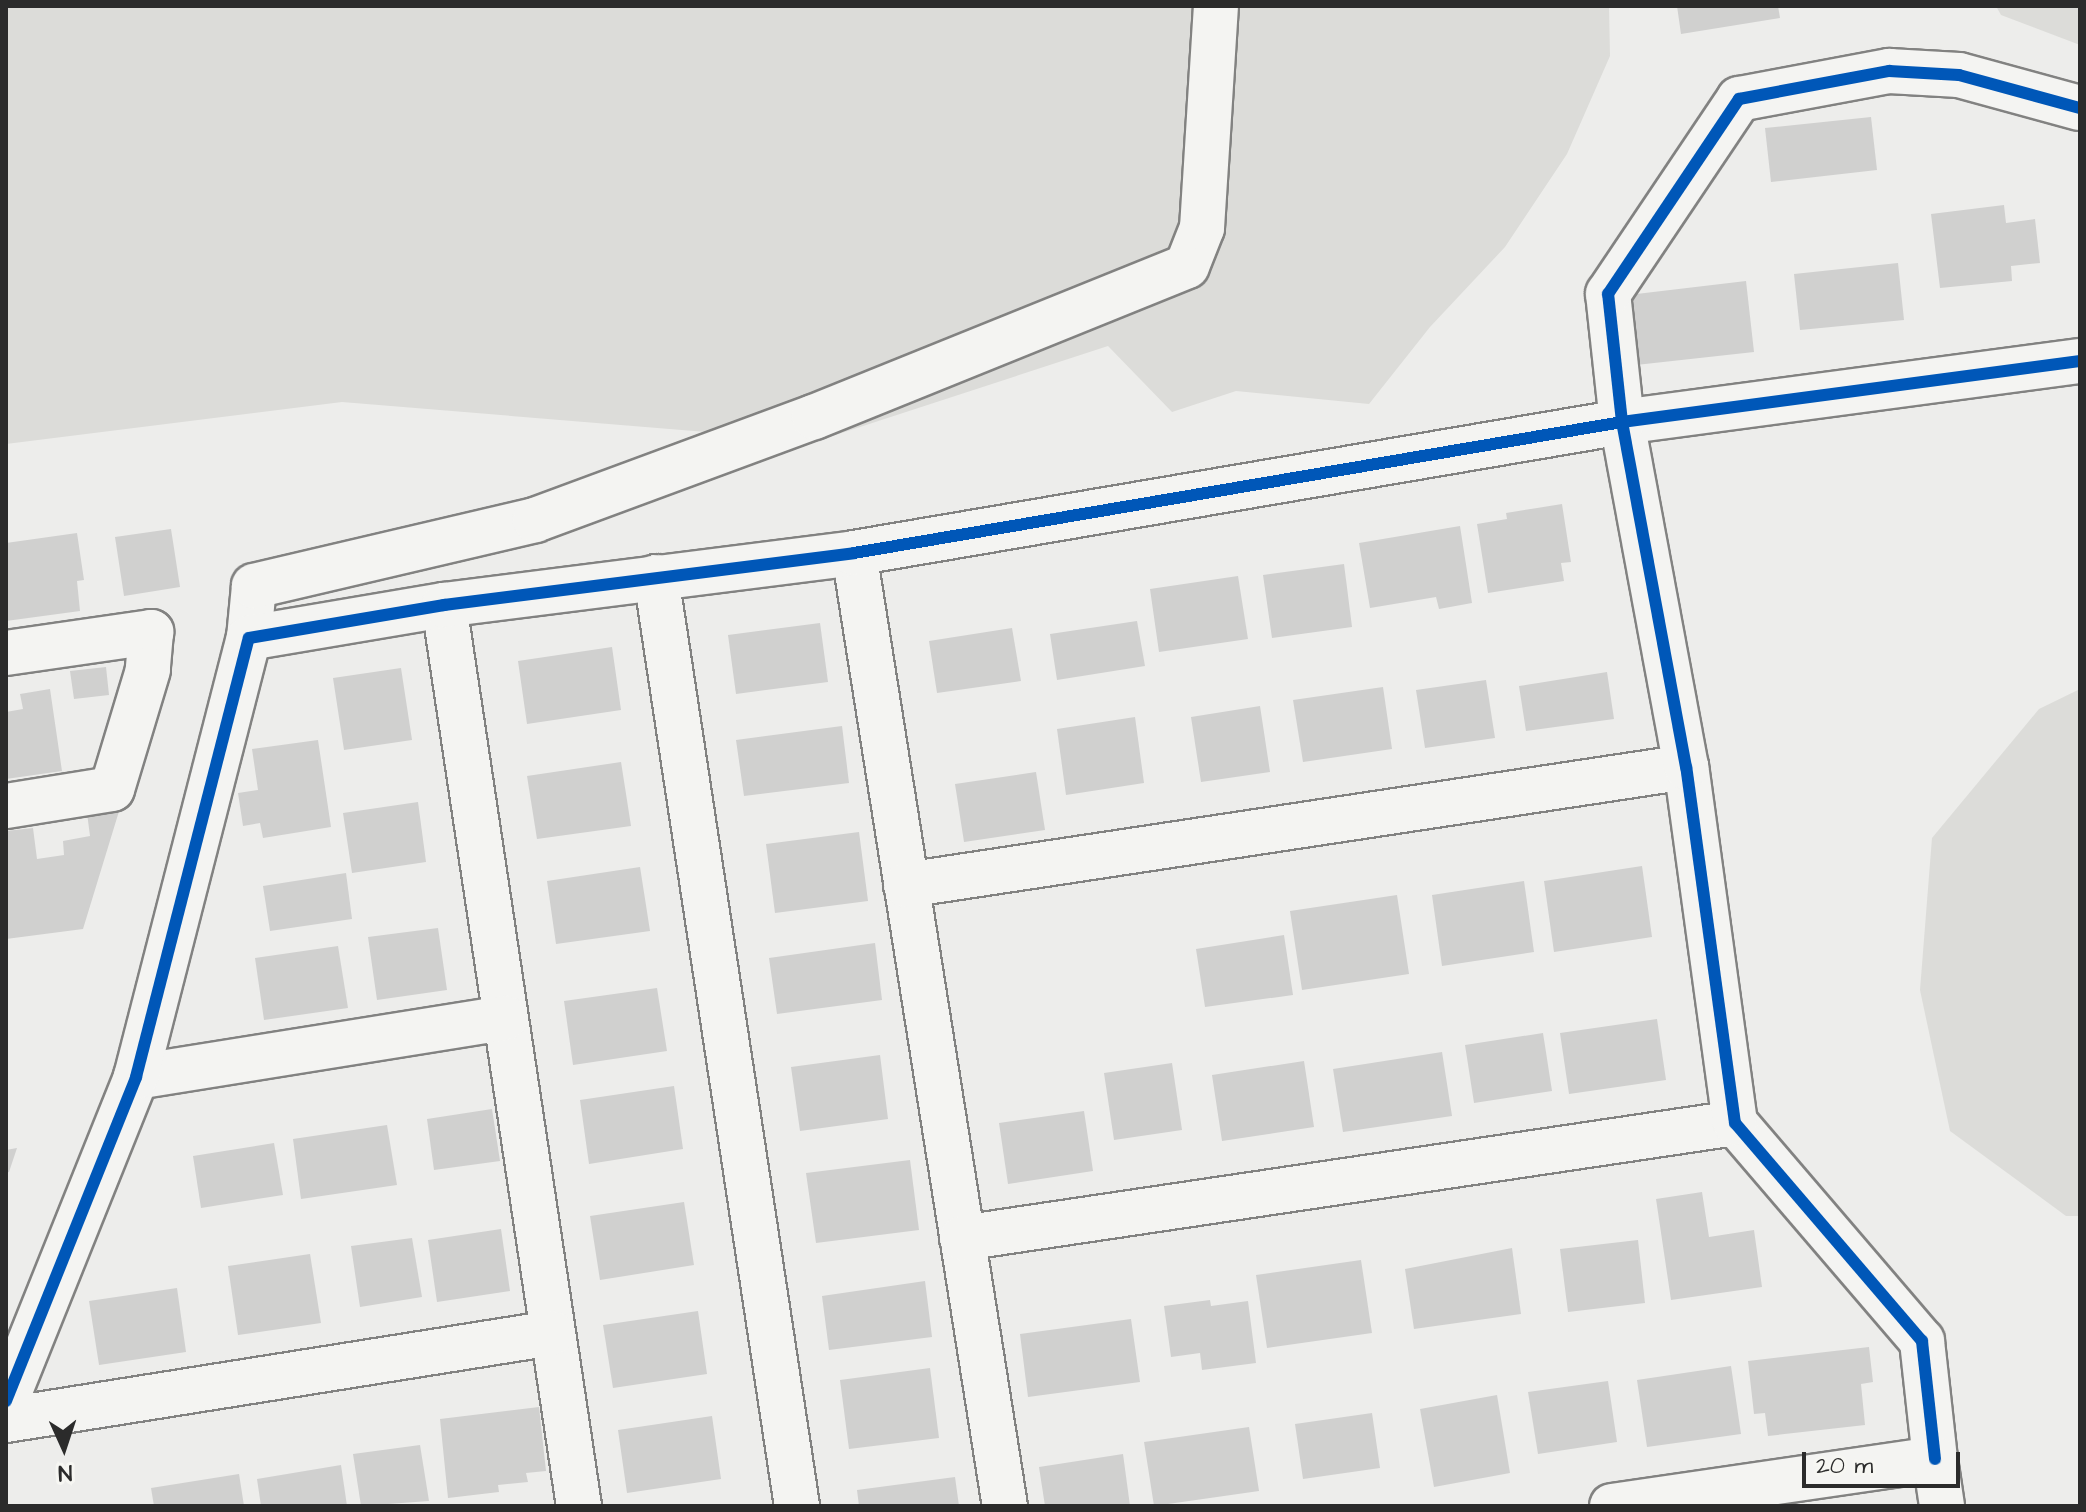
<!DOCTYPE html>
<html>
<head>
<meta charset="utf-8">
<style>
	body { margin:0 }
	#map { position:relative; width:2086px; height:1512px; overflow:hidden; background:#ededeb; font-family:"Architects Daughter",sans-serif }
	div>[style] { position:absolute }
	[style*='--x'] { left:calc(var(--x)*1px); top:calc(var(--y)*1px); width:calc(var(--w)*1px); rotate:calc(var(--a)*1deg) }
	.green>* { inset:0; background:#dcdcd9 }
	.building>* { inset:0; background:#d0d0cf }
	.roads { filter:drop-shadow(2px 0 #828281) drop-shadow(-2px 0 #828281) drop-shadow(0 2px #828281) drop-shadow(0 -2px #828281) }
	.minor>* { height:44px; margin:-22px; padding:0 22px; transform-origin:22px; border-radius:22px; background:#f4f4f2 }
	.tertiary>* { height:44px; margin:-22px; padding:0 22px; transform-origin:22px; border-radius:22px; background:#f4f4f2 }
	.cycleway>* { height:12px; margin:-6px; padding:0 6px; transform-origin:6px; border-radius:6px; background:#0057b8 }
	span { translate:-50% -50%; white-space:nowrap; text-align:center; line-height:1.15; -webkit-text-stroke:6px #f6f6f2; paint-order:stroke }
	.frame { position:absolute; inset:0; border:8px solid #2b2b2b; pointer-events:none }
	.north { position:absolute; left:24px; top:1408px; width:80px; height:80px; -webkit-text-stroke:6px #f6f6f2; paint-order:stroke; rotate:177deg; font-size:22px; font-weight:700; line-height:32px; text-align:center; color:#2b2b2b }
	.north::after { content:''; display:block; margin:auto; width:28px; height:36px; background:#2b2b2b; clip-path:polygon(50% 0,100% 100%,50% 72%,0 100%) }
	.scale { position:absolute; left:1802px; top:1452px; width:158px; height:36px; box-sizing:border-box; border:4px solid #2b2b2b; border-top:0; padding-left:10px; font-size:24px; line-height:28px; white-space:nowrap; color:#2b2b2b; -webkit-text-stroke:6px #f6f6f2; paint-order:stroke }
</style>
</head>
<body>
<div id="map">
	<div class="green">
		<div style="clip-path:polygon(6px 6px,1609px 6px,1610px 56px,1567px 154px,1505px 247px,1430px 327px,1369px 404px,1236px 391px,1172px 412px,1108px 346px,817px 441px,342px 402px,6px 444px)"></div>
		<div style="clip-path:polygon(1996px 6px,2080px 6px,2080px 45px,2001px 15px)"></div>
		<div style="clip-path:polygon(2080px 689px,2080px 1216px,2066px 1216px,1950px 1131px,1920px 990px,1932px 838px,2039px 709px)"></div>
	</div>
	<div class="building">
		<div style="clip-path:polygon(1677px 6px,1778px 6px,1780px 18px,1681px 34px)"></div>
		<div style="clip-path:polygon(1871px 117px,1877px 170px,1771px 182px,1765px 128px)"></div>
		<div style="clip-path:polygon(2004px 205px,2006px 223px,2035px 219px,2040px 263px,2011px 266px,2012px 281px,1940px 288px,1931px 214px)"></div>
		<div style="clip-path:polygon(1898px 263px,1904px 320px,1800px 330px,1794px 274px)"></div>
		<div style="clip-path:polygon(1746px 281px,1754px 352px,1636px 365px,1628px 295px)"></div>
		<div style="clip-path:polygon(1562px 504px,1571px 562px,1561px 563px,1564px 581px,1488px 593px,1477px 524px,1507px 519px,1506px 513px)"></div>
		<div style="clip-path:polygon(1460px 526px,1472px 603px,1439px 609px,1436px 597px,1370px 608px,1359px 543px)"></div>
		<div style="clip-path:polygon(171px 529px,180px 587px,124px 596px,115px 537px)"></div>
		<div style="clip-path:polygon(77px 533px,84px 580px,77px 581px,80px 611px,6px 621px,6px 543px)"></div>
		<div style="clip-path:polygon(1344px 564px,1352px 627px,1272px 638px,1263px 575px)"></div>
		<div style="clip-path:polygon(1238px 576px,1248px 639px,1159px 652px,1150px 589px)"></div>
		<div style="clip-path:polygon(1137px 621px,1145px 666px,1057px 680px,1050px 634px)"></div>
		<div style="clip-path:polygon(820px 623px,828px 682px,736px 694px,728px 635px)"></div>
		<div style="clip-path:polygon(1012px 628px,1021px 681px,937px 693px,929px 641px)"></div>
		<div style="clip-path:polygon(612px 647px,621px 710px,527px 724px,518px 661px)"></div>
		<div style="clip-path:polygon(106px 667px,109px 695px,74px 699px,70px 671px)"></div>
		<div style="clip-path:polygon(401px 668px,412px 740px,344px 750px,333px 678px)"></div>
		<div style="clip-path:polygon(1607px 672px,1614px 719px,1526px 731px,1519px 686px)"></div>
		<div style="clip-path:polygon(1486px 680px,1495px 738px,1425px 748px,1416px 690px)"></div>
		<div style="clip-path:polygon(1383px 687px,1392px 749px,1303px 762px,1293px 700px)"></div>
		<div style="clip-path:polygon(50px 689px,62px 771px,6px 779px,6px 712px,23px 709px,20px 694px)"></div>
		<div style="clip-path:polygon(1260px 706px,1270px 772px,1201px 782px,1191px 717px)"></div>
		<div style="clip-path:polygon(1135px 717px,1144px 783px,1066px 795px,1057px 729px)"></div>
		<div style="clip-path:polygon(842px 726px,849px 783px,744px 796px,736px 740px)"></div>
		<div style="clip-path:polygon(318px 740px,331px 827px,263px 838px,260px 823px,243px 826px,238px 793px,258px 790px,252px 749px)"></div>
		<div style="clip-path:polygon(621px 762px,631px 826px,537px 839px,527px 776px)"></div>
		<div style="clip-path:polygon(1036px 772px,1045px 830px,964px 842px,955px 784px)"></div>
		<div style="clip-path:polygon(418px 802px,426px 862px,352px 873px,343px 813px)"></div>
		<div style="clip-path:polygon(120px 808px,83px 929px,6px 939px,6px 831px,33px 828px,37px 859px,64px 855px,63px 841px,90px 836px,87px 813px)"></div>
		<div style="clip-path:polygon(859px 832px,868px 901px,775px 913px,766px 844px)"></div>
		<div style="clip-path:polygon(1642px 866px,1652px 937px,1554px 952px,1544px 881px)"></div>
		<div style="clip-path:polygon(640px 867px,650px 931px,556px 944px,547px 881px)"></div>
		<div style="clip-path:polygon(346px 873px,352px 919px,270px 931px,263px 886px)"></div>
		<div style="clip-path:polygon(1524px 881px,1534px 952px,1442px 966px,1432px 895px)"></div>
		<div style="clip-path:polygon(1397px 895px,1409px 974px,1302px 990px,1290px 911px)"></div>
		<div style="clip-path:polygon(438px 928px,447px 990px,377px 1000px,368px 937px)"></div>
		<div style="clip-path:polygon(1284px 935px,1293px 995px,1205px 1007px,1196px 949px)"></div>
		<div style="clip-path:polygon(875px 943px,882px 1000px,777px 1014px,769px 958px)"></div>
		<div style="clip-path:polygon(338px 946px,348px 1008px,264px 1020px,255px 958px)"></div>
		<div style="clip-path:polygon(657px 988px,667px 1051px,573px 1065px,564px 1001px)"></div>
		<div style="clip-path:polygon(1657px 1019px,1666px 1080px,1569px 1094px,1560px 1033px)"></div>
		<div style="clip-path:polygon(1543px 1033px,1552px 1091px,1474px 1103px,1465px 1045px)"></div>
		<div style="clip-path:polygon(1442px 1052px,1452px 1116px,1343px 1132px,1333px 1069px)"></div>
		<div style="clip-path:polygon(880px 1055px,888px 1119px,800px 1131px,791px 1067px)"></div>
		<div style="clip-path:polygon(1304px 1061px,1314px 1127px,1222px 1141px,1212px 1075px)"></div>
		<div style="clip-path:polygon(1172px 1063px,1182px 1130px,1114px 1140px,1104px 1073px)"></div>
		<div style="clip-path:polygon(674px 1086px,683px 1149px,589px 1164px,580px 1100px)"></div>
		<div style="clip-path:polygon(492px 1109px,500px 1161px,434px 1170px,427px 1119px)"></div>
		<div style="clip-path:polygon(1084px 1111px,1093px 1171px,1008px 1184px,999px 1123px)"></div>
		<div style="clip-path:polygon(387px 1125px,397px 1185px,301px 1199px,293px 1139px)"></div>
		<div style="clip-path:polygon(274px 1143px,283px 1195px,201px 1208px,193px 1156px)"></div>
		<div style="clip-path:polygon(17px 1148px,9px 1172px,6px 1173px,6px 1150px)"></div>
		<div style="clip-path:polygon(910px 1160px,919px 1230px,816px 1243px,806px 1173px)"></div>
		<div style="clip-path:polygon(1702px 1192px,1709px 1237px,1754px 1230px,1762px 1287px,1671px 1300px,1656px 1199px)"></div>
		<div style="clip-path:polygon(684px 1202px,694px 1265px,600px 1280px,590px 1216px)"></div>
		<div style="clip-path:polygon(501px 1229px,510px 1291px,437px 1302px,428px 1240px)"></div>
		<div style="clip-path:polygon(412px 1238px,422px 1297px,360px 1307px,351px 1246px)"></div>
		<div style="clip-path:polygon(1638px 1240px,1645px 1303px,1568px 1312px,1560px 1249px)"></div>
		<div style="clip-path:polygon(1512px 1248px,1521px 1314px,1414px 1329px,1405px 1269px)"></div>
		<div style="clip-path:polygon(310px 1254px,321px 1323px,238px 1335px,228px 1266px)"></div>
		<div style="clip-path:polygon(1361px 1260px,1372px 1333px,1267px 1348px,1256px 1275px)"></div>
		<div style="clip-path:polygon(925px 1281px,932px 1337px,829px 1350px,822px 1296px)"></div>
		<div style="clip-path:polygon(177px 1288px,186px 1352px,99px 1365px,89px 1301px)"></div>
		<div style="clip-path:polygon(1210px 1300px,1211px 1306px,1248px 1301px,1256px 1363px,1202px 1370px,1200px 1353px,1171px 1357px,1164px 1306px)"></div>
		<div style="clip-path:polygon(698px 1311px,707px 1374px,613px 1388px,603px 1325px)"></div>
		<div style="clip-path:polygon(1131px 1319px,1140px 1382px,1028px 1397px,1020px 1334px)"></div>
		<div style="clip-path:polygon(1869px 1347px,1873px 1382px,1861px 1384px,1865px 1425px,1768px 1436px,1765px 1413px,1754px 1414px,1748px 1361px)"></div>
		<div style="clip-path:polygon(1731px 1366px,1741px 1434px,1647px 1447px,1637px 1380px)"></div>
		<div style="clip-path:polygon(930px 1368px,939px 1438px,849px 1449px,840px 1380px)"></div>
		<div style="clip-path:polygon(1608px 1381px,1617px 1442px,1538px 1454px,1528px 1392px)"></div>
		<div style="clip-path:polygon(1497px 1395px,1510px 1473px,1434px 1487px,1420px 1409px)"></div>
		<div style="clip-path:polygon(539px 1407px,546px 1471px,526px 1473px,528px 1482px,498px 1485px,499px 1492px,448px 1498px,440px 1419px)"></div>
		<div style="clip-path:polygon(1372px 1413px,1380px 1468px,1303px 1479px,1295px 1424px)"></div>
		<div style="clip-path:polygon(712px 1416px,721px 1479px,627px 1493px,618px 1430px)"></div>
		<div style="clip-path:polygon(1249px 1427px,1259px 1491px,1154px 1506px,1144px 1442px)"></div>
		<div style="clip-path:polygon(420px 1445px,429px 1501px,361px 1506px,353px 1454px)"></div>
		<div style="clip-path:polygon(1123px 1454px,1130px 1506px,1045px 1506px,1039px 1467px)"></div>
		<div style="clip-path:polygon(341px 1465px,347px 1506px,261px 1506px,257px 1479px)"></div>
		<div style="clip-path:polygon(239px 1474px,244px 1506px,154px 1506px,151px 1488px)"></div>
		<div style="clip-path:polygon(955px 1477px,959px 1506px,859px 1506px,857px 1490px)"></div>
	</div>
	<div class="roads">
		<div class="minor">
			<div style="--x:854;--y:553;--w:965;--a:81"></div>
			<div style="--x:444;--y:605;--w:911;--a:81.48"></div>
			<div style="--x:249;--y:638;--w:52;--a:-84.5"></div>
			<div style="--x:254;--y:586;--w:289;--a:-13.2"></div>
			<div style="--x:535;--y:520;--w:297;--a:-20.3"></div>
			<div style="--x:814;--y:417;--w:402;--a:-22"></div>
			<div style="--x:1187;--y:266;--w:41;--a:-68.5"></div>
			<div style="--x:1202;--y:228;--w:222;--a:-86.4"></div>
			<div style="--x:6;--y:653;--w:147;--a:-8.2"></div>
			<div style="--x:151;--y:632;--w:38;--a:95"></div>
			<div style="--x:148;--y:670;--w:124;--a:106.8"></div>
			<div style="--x:112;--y:789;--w:107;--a:170.9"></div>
			<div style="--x:906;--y:885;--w:789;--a:-8.6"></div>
			<div style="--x:136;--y:1077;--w:374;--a:-9.1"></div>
			<div style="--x:962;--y:1238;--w:782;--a:-8.46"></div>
			<div style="--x:6;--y:1401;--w:349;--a:-68.1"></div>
			<div style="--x:136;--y:1077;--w:453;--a:-75.6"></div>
			<div style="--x:249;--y:638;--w:198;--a:-9.6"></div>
			<div style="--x:444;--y:605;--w:413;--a:-7.2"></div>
			<div style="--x:854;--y:553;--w:779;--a:-9.68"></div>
			<div style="--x:1622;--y:422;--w:462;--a:-7.6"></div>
			<div style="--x:6;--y:1420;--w:553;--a:-9.05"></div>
			<div style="--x:1935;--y:1459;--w:119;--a:-96.3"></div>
			<div style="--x:1922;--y:1341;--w:287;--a:-130.6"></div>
			<div style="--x:1735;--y:1123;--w:359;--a:-97.8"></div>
			<div style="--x:1686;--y:767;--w:351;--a:-100.5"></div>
			<div style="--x:1622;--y:422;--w:129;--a:-96.2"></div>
			<div style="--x:1608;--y:294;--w:235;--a:-56.1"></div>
			<div style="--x:1739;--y:99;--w:153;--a:-10.6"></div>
			<div style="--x:1889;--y:71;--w:70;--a:3.3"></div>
			<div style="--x:1959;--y:75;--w:125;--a:15.3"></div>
		</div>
		<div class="tertiary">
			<div style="--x:656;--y:577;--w:940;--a:81.37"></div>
			<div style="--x:1612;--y:1506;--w:326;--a:-8.3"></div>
			<div style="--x:1935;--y:1459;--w:48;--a:81.5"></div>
		</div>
	</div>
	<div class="cycleway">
		<div style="--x:6;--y:1401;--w:349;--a:-68.1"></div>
		<div style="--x:136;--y:1077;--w:453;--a:-75.6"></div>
		<div style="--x:249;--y:638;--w:198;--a:-9.6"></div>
		<div style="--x:444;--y:605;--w:413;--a:-7.2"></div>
		<div style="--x:854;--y:553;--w:779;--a:-9.68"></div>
		<div style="--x:1622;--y:422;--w:462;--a:-7.6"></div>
		<div style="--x:1935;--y:1459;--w:119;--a:-96.3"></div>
		<div style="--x:1922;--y:1341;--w:287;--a:-130.6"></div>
		<div style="--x:1735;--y:1123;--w:359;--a:-97.8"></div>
		<div style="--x:1686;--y:767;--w:351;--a:-100.5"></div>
		<div style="--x:1622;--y:422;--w:129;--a:-96.2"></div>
		<div style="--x:1608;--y:294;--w:235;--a:-56.1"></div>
		<div style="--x:1739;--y:99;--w:153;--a:-10.6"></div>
		<div style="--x:1889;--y:71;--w:70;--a:3.3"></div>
		<div style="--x:1959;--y:75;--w:125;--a:15.3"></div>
	</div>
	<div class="frame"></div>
	<div class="north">N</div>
	<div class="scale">20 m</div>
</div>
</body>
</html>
